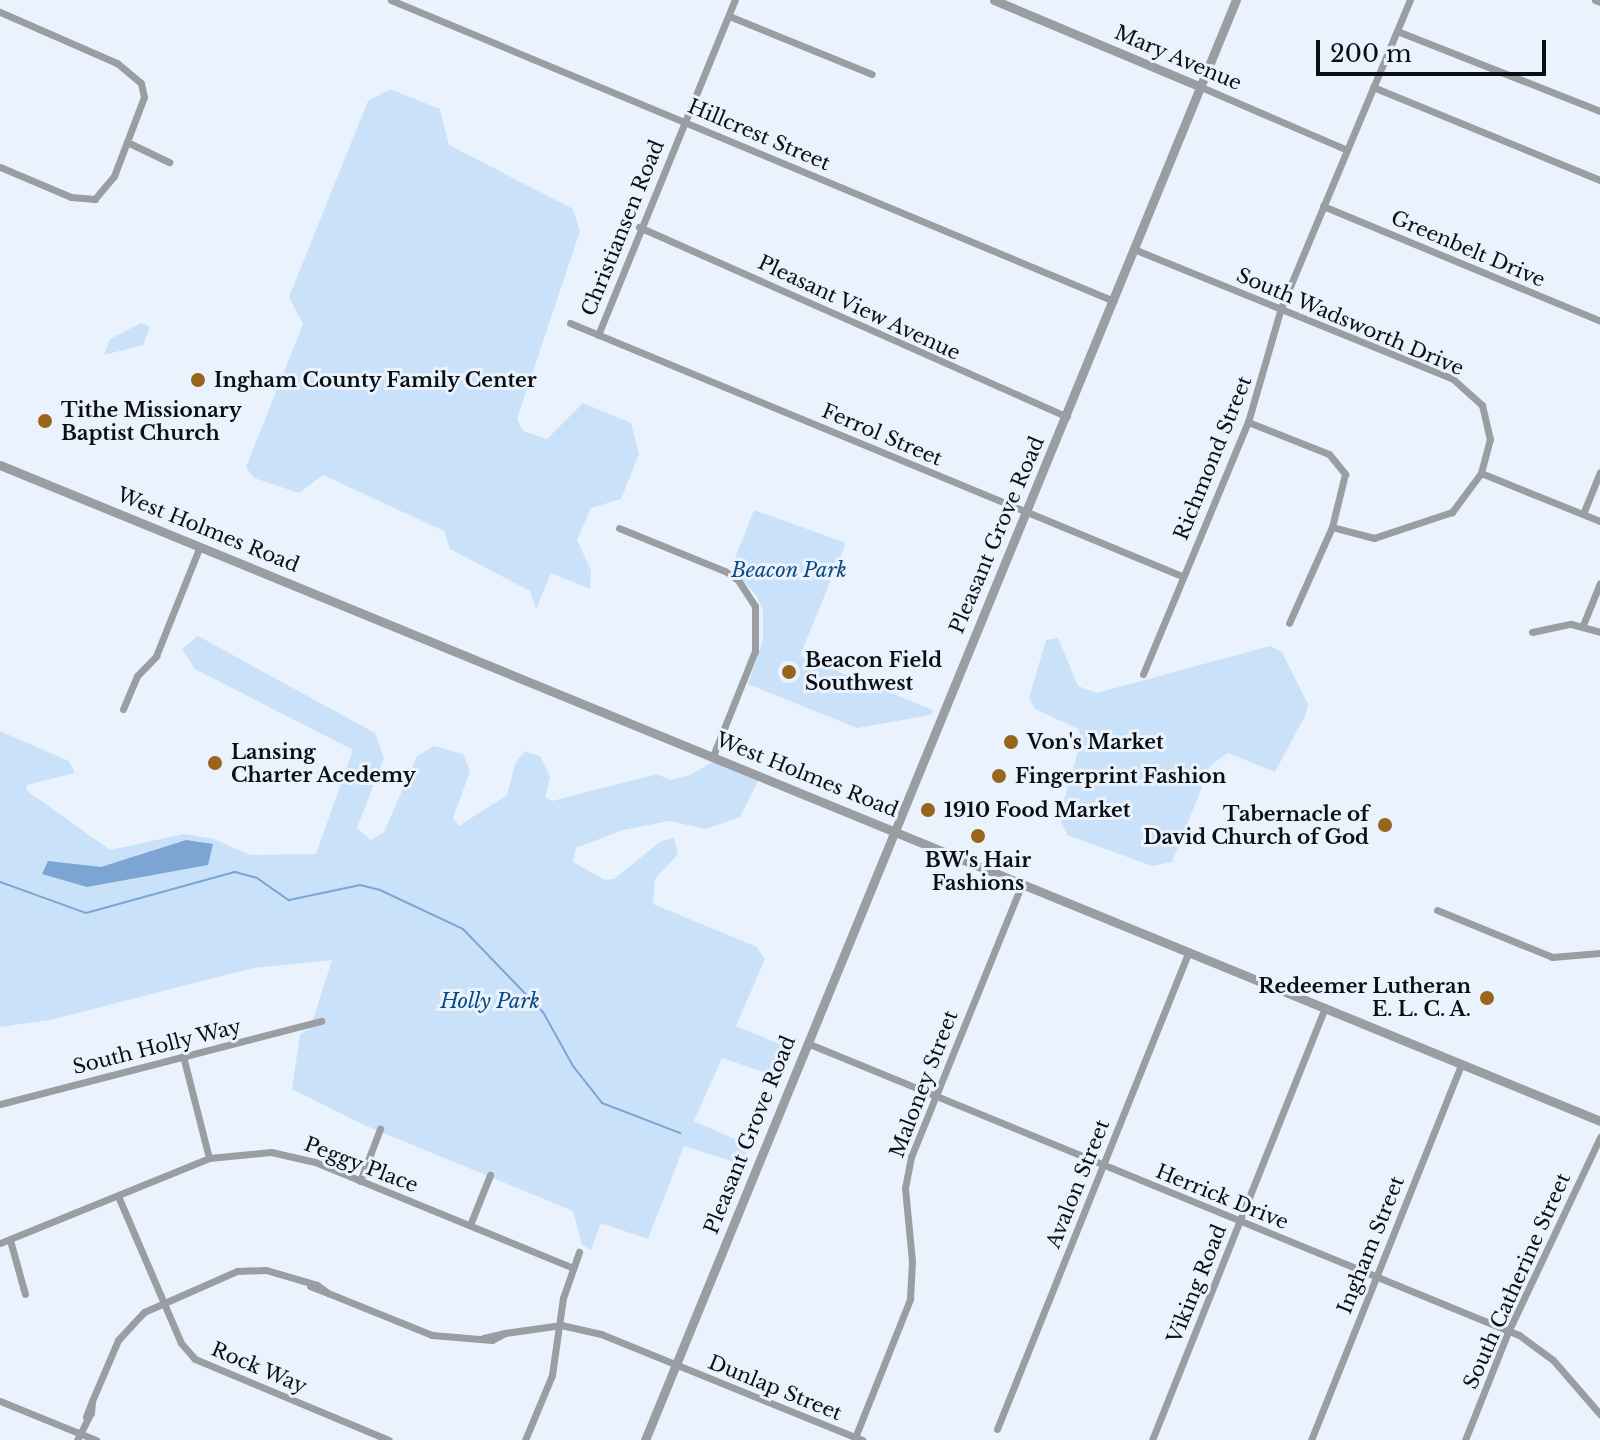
<!DOCTYPE html>
<html>
<head>
<meta charset="utf-8">
<style>
	body { margin:0 }
	#map { position:relative; width:1600px; height:1440px; overflow:hidden; background:#eaf3fd; font-family:"Libre Baskerville",serif }
	div>[style] { position:absolute }
	[style*='--x'] { left:calc(var(--x)*1px); top:calc(var(--y)*1px); width:calc(var(--w)*1px); rotate:calc(var(--a)*1deg) }
	.green>* { inset:0; background:#cae1fa }
	.water>* { inset:0; background:#7ca5d3 }
	.stream>* { height:2px; margin:-1px; padding:0 1px; transform-origin:1px; border-radius:1px; background:#7ca5d3 }
	.minor>* { height:7px; margin:-3.5px; padding:0 3.5px; transform-origin:3.5px; border-radius:3.5px; background:#9a9ea3 }
	.tertiary>* { height:9px; margin:-4.5px; padding:0 4.5px; transform-origin:4.5px; border-radius:4.5px; background:#9a9ea3 }
	.dots>* { width:22px; height:22px; translate:-50% -50%; box-sizing:border-box; border:4px solid #eaf3fd; border-radius:50% }
	span { translate:-50% -50%; white-space:nowrap; text-align:center; line-height:1.15; -webkit-text-stroke:6px #eaf3fd; paint-order:stroke }
	.street-label { font-size:20px; color:#0b0f13 }
	.poi-label { font-size:20px; color:#0b0f13; font-weight:700 }
	.left { translate:0 -50%; text-align:left }
	.right { translate:-100% -50%; text-align:right }
	.park-label { font-size:20px; color:#0b4981; font-style:italic }
	.scale { position:absolute; left:1316px; top:40px; width:230px; height:36px; box-sizing:border-box; border:4px solid #0b0f13; border-top:0; padding-left:10px; font-size:24px; line-height:28px; white-space:nowrap; color:#0b0f13; -webkit-text-stroke:6px #eaf3fd; paint-order:stroke }
</style>
</head>
<body>
<div id="map">
	<div class="green">
		<div style="clip-path:polygon(390px 89px,440px 109px,449px 145px,573px 209px,580px 231px,517px 419px,523px 431px,547px 439px,583px 403px,631px 423px,639px 454px,621px 499px,591px 508px,577px 540px,591px 570px,590px 589px,551px 573px,536px 609px,530px 591px,450px 549px,444px 531px,323px 475px,299px 493px,254px 478px,246px 467px,303px 324px,289px 297px,368px 101px)"></div>
		<div style="clip-path:polygon(141px 323px,150px 327px,143px 345px,104px 355px,110px 339px)"></div>
		<div style="clip-path:polygon(754px 510px,846px 543px,800px 656px,933px 710px,931px 715px,857px 728px,748px 684px,763px 640px,763px 611px,756px 595px,731px 568px)"></div>
		<div style="clip-path:polygon(198px 636px,375px 733px,384px 758px,357px 828px,371px 840px,384px 832px,417px 756px,434px 746px,463px 754px,470px 771px,453px 818px,459px 826px,507px 795px,515px 764px,525px 751px,541px 757px,550px 777px,545px 797px,552px 801px,657px 774px,670px 780px,690px 775px,714px 761px,759px 779px,740px 817px,706px 829px,669px 821px,623px 830px,576px 848px,573px 862px,605px 880px,614px 879px,661px 841px,674px 838px,678px 854px,655px 879px,653px 904px,757px 947px,765px 959px,736px 1026px,789px 1048px,772px 1075px,722px 1058px,694px 1121px,750px 1146px,741px 1164px,684px 1146px,648px 1239px,601px 1223px,591px 1250px,582px 1245px,573px 1211px,364px 1125px,292px 1089px,300px 1034px,310px 1029px,332px 960px,253px 968px,50px 1020px,0 1027px,0 731px,69px 761px,75px 773px,27px 785px,26px 790px,110px 850px,184px 834px,214px 839px,250px 855px,316px 854px,353px 750px,195px 669px,182px 649px)"></div>
		<div style="clip-path:polygon(1058px 638px,1078px 686px,1097px 693px,1270px 646px,1282px 652px,1308px 704px,1306px 714px,1275px 772px,1228px 753px,1211px 765px,1172px 862px,1152px 866px,1067px 835px,1059px 817px,1082px 738px,1078px 729px,1035px 709px,1029px 698px,1046px 640px)"></div>
	</div>
	<div class="water">
		<div style="clip-path:polygon(186px 840px,213px 844px,208px 865px,87px 887px,42px 874px,48px 861px,101px 867px)"></div>
	</div>
	<div class="stream">
		<div style="--x:0;--y:882;--w:91;--a:19.8"></div>
		<div style="--x:86;--y:913;--w:155;--a:-15.4"></div>
		<div style="--x:235;--y:872;--w:23;--a:15"></div>
		<div style="--x:257;--y:878;--w:39;--a:35"></div>
		<div style="--x:289;--y:900;--w:73;--a:-11.9"></div>
		<div style="--x:360;--y:885;--w:21;--a:14"></div>
		<div style="--x:380;--y:890;--w:92;--a:25.2"></div>
		<div style="--x:463;--y:929;--w:115;--a:46.1"></div>
		<div style="--x:543;--y:1012;--w:62;--a:60.9"></div>
		<div style="--x:573;--y:1066;--w:47;--a:51.9"></div>
		<div style="--x:602;--y:1103;--w:84;--a:21"></div>
	</div>
	<div class="minor">
		<div style="--x:391;--y:0;--w:783;--a:22.6"></div>
		<div style="--x:1595;--y:0;--w:5;--a:22"></div>
		<div style="--x:0;--y:12;--w:128;--a:23.6"></div>
		<div style="--x:117;--y:63;--w:31;--a:40"></div>
		<div style="--x:141;--y:83;--w:14;--a:78"></div>
		<div style="--x:144;--y:97;--w:85;--a:110.8"></div>
		<div style="--x:114;--y:176;--w:30;--a:130"></div>
		<div style="--x:95;--y:199;--w:24;--a:-175"></div>
		<div style="--x:71;--y:197;--w:77;--a:-157.1"></div>
		<div style="--x:729;--y:16;--w:154;--a:22.1"></div>
		<div style="--x:1397;--y:31;--w:218;--a:21.5"></div>
		<div style="--x:1201;--y:87;--w:159;--a:23.3"></div>
		<div style="--x:1373;--y:87;--w:245;--a:22.3"></div>
		<div style="--x:127;--y:142;--w:47;--a:25.5"></div>
		<div style="--x:1323;--y:206;--w:300;--a:22.5"></div>
		<div style="--x:639;--y:227;--w:468;--a:23.9"></div>
		<div style="--x:1136;--y:250;--w:342;--a:22.1"></div>
		<div style="--x:1453;--y:379;--w:39;--a:42"></div>
		<div style="--x:1482;--y:405;--w:35;--a:77"></div>
		<div style="--x:1490;--y:439;--w:35;--a:105"></div>
		<div style="--x:1481;--y:473;--w:49;--a:126.6"></div>
		<div style="--x:1452;--y:512;--w:82;--a:161.6"></div>
		<div style="--x:1374;--y:538;--w:43;--a:-165.3"></div>
		<div style="--x:570;--y:323;--w:662;--a:22.46"></div>
		<div style="--x:598;--y:335;--w:362;--a:-67.8"></div>
		<div style="--x:1248;--y:422;--w:87;--a:21.6"></div>
		<div style="--x:1329;--y:454;--w:26;--a:51"></div>
		<div style="--x:1345;--y:474;--w:55;--a:103.8"></div>
		<div style="--x:1332;--y:527;--w:105;--a:114.1"></div>
		<div style="--x:1481;--y:473;--w:128;--a:22"></div>
		<div style="--x:1583;--y:514;--w:45;--a:-68"></div>
		<div style="--x:619;--y:528;--w:114;--a:22.1"></div>
		<div style="--x:725;--y:571;--w:16;--a:35"></div>
		<div style="--x:738;--y:580;--w:31;--a:57"></div>
		<div style="--x:755;--y:606;--w:45;--a:90"></div>
		<div style="--x:755;--y:651;--w:113;--a:111.8"></div>
		<div style="--x:1583;--y:625;--w:45;--a:-68"></div>
		<div style="--x:1532;--y:632;--w:40;--a:-12"></div>
		<div style="--x:1571;--y:624;--w:30;--a:15"></div>
		<div style="--x:1143;--y:674;--w:273;--a:-67.4"></div>
		<div style="--x:1248;--y:422;--w:119;--a:-73.9"></div>
		<div style="--x:1281;--y:308;--w:334;--a:-67.3"></div>
		<div style="--x:123;--y:709;--w:36;--a:-67"></div>
		<div style="--x:137;--y:676;--w:28;--a:-46"></div>
		<div style="--x:156;--y:656;--w:118;--a:-68.2"></div>
		<div style="--x:1437;--y:910;--w:124;--a:22.2"></div>
		<div style="--x:1552;--y:957;--w:48;--a:-4.8"></div>
		<div style="--x:807;--y:1043;--w:770;--a:22.3"></div>
		<div style="--x:1519;--y:1335;--w:42;--a:36.3"></div>
		<div style="--x:1553;--y:1360;--w:72;--a:49"></div>
		<div style="--x:183;--y:1056;--w:105;--a:75.7"></div>
		<div style="--x:0;--y:1104;--w:332;--a:-14.5"></div>
		<div style="--x:360;--y:1181;--w:56;--a:-69"></div>
		<div style="--x:118;--y:1196;--w:160;--a:66.8"></div>
		<div style="--x:181;--y:1343;--w:21;--a:49"></div>
		<div style="--x:195;--y:1359;--w:210;--a:22.7"></div>
		<div style="--x:470;--y:1225;--w:54;--a:-68.2"></div>
		<div style="--x:10;--y:1240;--w:56;--a:74.5"></div>
		<div style="--x:0;--y:1243;--w:226;--a:-22.1"></div>
		<div style="--x:209;--y:1158;--w:62;--a:-5.5"></div>
		<div style="--x:271;--y:1152;--w:45;--a:12.8"></div>
		<div style="--x:315;--y:1162;--w:279;--a:22.3"></div>
		<div style="--x:328;--y:1293;--w:112;--a:22"></div>
		<div style="--x:432;--y:1335;--w:60;--a:4.8"></div>
		<div style="--x:492;--y:1340;--w:15;--a:-28"></div>
		<div style="--x:505;--y:1333;--w:22;--a:167"></div>
		<div style="--x:505;--y:1333;--w:57;--a:-8.1"></div>
		<div style="--x:561;--y:1325;--w:41;--a:12.7"></div>
		<div style="--x:601;--y:1334;--w:282;--a:22.1"></div>
		<div style="--x:0;--y:1401;--w:104;--a:22.1"></div>
		<div style="--x:92;--y:1401;--w:66;--a:-66.9"></div>
		<div style="--x:118;--y:1340;--w:38;--a:-47"></div>
		<div style="--x:144;--y:1312;--w:102;--a:-23.8"></div>
		<div style="--x:237;--y:1271;--w:29;--a:-2"></div>
		<div style="--x:266;--y:1270;--w:53;--a:16.4"></div>
		<div style="--x:317;--y:1285;--w:14;--a:36"></div>
		<div style="--x:328;--y:1293;--w:19;--a:-159"></div>
		<div style="--x:997;--y:1429;--w:515;--a:-68.12"></div>
		<div style="--x:77;--y:1440;--w:30;--a:-63"></div>
		<div style="--x:91;--y:1413;--w:12;--a:-85"></div>
		<div style="--x:92;--y:1401;--w:17;--a:111"></div>
		<div style="--x:525;--y:1440;--w:70;--a:-67.4"></div>
		<div style="--x:552;--y:1375;--w:78;--a:-81.9"></div>
		<div style="--x:563;--y:1298;--w:49;--a:-70.8"></div>
		<div style="--x:854;--y:1440;--w:152;--a:-68.3"></div>
		<div style="--x:910;--y:1299;--w:38;--a:-87"></div>
		<div style="--x:912;--y:1261;--w:73;--a:-95.5"></div>
		<div style="--x:905;--y:1188;--w:32;--a:-79"></div>
		<div style="--x:911;--y:1157;--w:296;--a:-67.9"></div>
		<div style="--x:1152;--y:1440;--w:466;--a:-68.2"></div>
		<div style="--x:1311;--y:1440;--w:406;--a:-68.2"></div>
		<div style="--x:1465;--y:1440;--w:116;--a:-68.3"></div>
		<div style="--x:1508;--y:1332;--w:216;--a:-64.7"></div>
	</div>
	<div class="tertiary">
		<div style="--x:994;--y:0;--w:225;--a:22.8"></div>
		<div style="--x:0;--y:465;--w:1729;--a:22.29"></div>
		<div style="--x:645;--y:1440;--w:1557;--a:-67.69"></div>
	</div>
	<div class="dots">
		<div style="left:198px;top:380px;background:#98651a"></div>
		<div style="left:45px;top:421px;background:#98651a"></div>
		<div style="left:789px;top:672px;background:#98651a"></div>
		<div style="left:1011px;top:742px;background:#98651a"></div>
		<div style="left:215px;top:763px;background:#98651a"></div>
		<div style="left:999px;top:776px;background:#98651a"></div>
		<div style="left:928px;top:810px;background:#98651a"></div>
		<div style="left:1385px;top:825px;background:#98651a"></div>
		<div style="left:978px;top:836px;background:#98651a"></div>
		<div style="left:1487px;top:998px;background:#98651a"></div>
	</div>
	<div class="street-label">
		<span style="left:1178px;top:58px;rotate:23deg">Mary Avenue</span>
		<span style="left:759px;top:135px;rotate:23deg">Hillcrest Street</span>
		<span style="left:623px;top:228px;rotate:-68deg">Christiansen Road</span>
		<span style="left:1468px;top:249px;rotate:23deg">Greenbelt Drive</span>
		<span style="left:859px;top:308px;rotate:25deg">Pleasant View Avenue</span>
		<span style="left:1350px;top:322px;rotate:23deg">South Wadsworth Drive</span>
		<span style="left:882px;top:435px;rotate:23deg">Ferrol Street</span>
		<span style="left:1213px;top:458px;rotate:-68deg">Richmond Street</span>
		<span style="left:208px;top:530px;rotate:22deg">West Holmes Road</span>
		<span style="left:997px;top:535px;rotate:-67deg">Pleasant Grove Road</span>
		<span style="left:807px;top:775px;rotate:22deg">West Holmes Road</span>
		<span style="left:157px;top:1047px;rotate:-14deg">South Holly Way</span>
		<span style="left:924px;top:1084px;rotate:-69deg">Maloney Street</span>
		<span style="left:750px;top:1135px;rotate:-68deg">Pleasant Grove Road</span>
		<span style="left:361px;top:1165px;rotate:21deg">Peggy Place</span>
		<span style="left:1078px;top:1184px;rotate:-68deg">Avalon Street</span>
		<span style="left:1222px;top:1197px;rotate:22deg">Herrick Drive</span>
		<span style="left:1371px;top:1245px;rotate:-68deg">Ingham Street</span>
		<span style="left:1517px;top:1281px;rotate:-66deg">South Catherine Street</span>
		<span style="left:1197px;top:1284px;rotate:-68deg">Viking Road</span>
		<span style="left:259px;top:1368px;rotate:23deg">Rock Way</span>
		<span style="left:775px;top:1388px;rotate:22deg">Dunlap Street</span>
	</div>
	<div class="poi-label">
		<span class="left" style="left:214px;top:380px">Ingham County Family Center</span>
		<span class="left" style="left:61px;top:422px">Tithe Missionary<br>Baptist Church</span>
		<span class="left" style="left:805px;top:672px">Beacon Field<br>Southwest</span>
		<span class="left" style="left:1027px;top:742px">Von's Market</span>
		<span class="left" style="left:231px;top:764px">Lansing<br>Charter Acedemy</span>
		<span class="left" style="left:1015px;top:776px">Fingerprint Fashion</span>
		<span class="left" style="left:944px;top:810px">1910 Food Market</span>
		<span class="right" style="left:1369px;top:826px">Tabernacle of<br>David Church of God</span>
		<span style="left:978px;top:872px">BW's Hair<br>Fashions</span>
		<span class="right" style="left:1471px;top:998px">Redeemer Lutheran<br>E. L. C. A.</span>
	</div>
	<div class="park-label">
		<span style="left:789px;top:570px">Beacon Park</span>
		<span style="left:490px;top:1001px">Holly Park</span>
	</div>
	<div class="scale">200 m</div>
</div>
</body>
</html>
